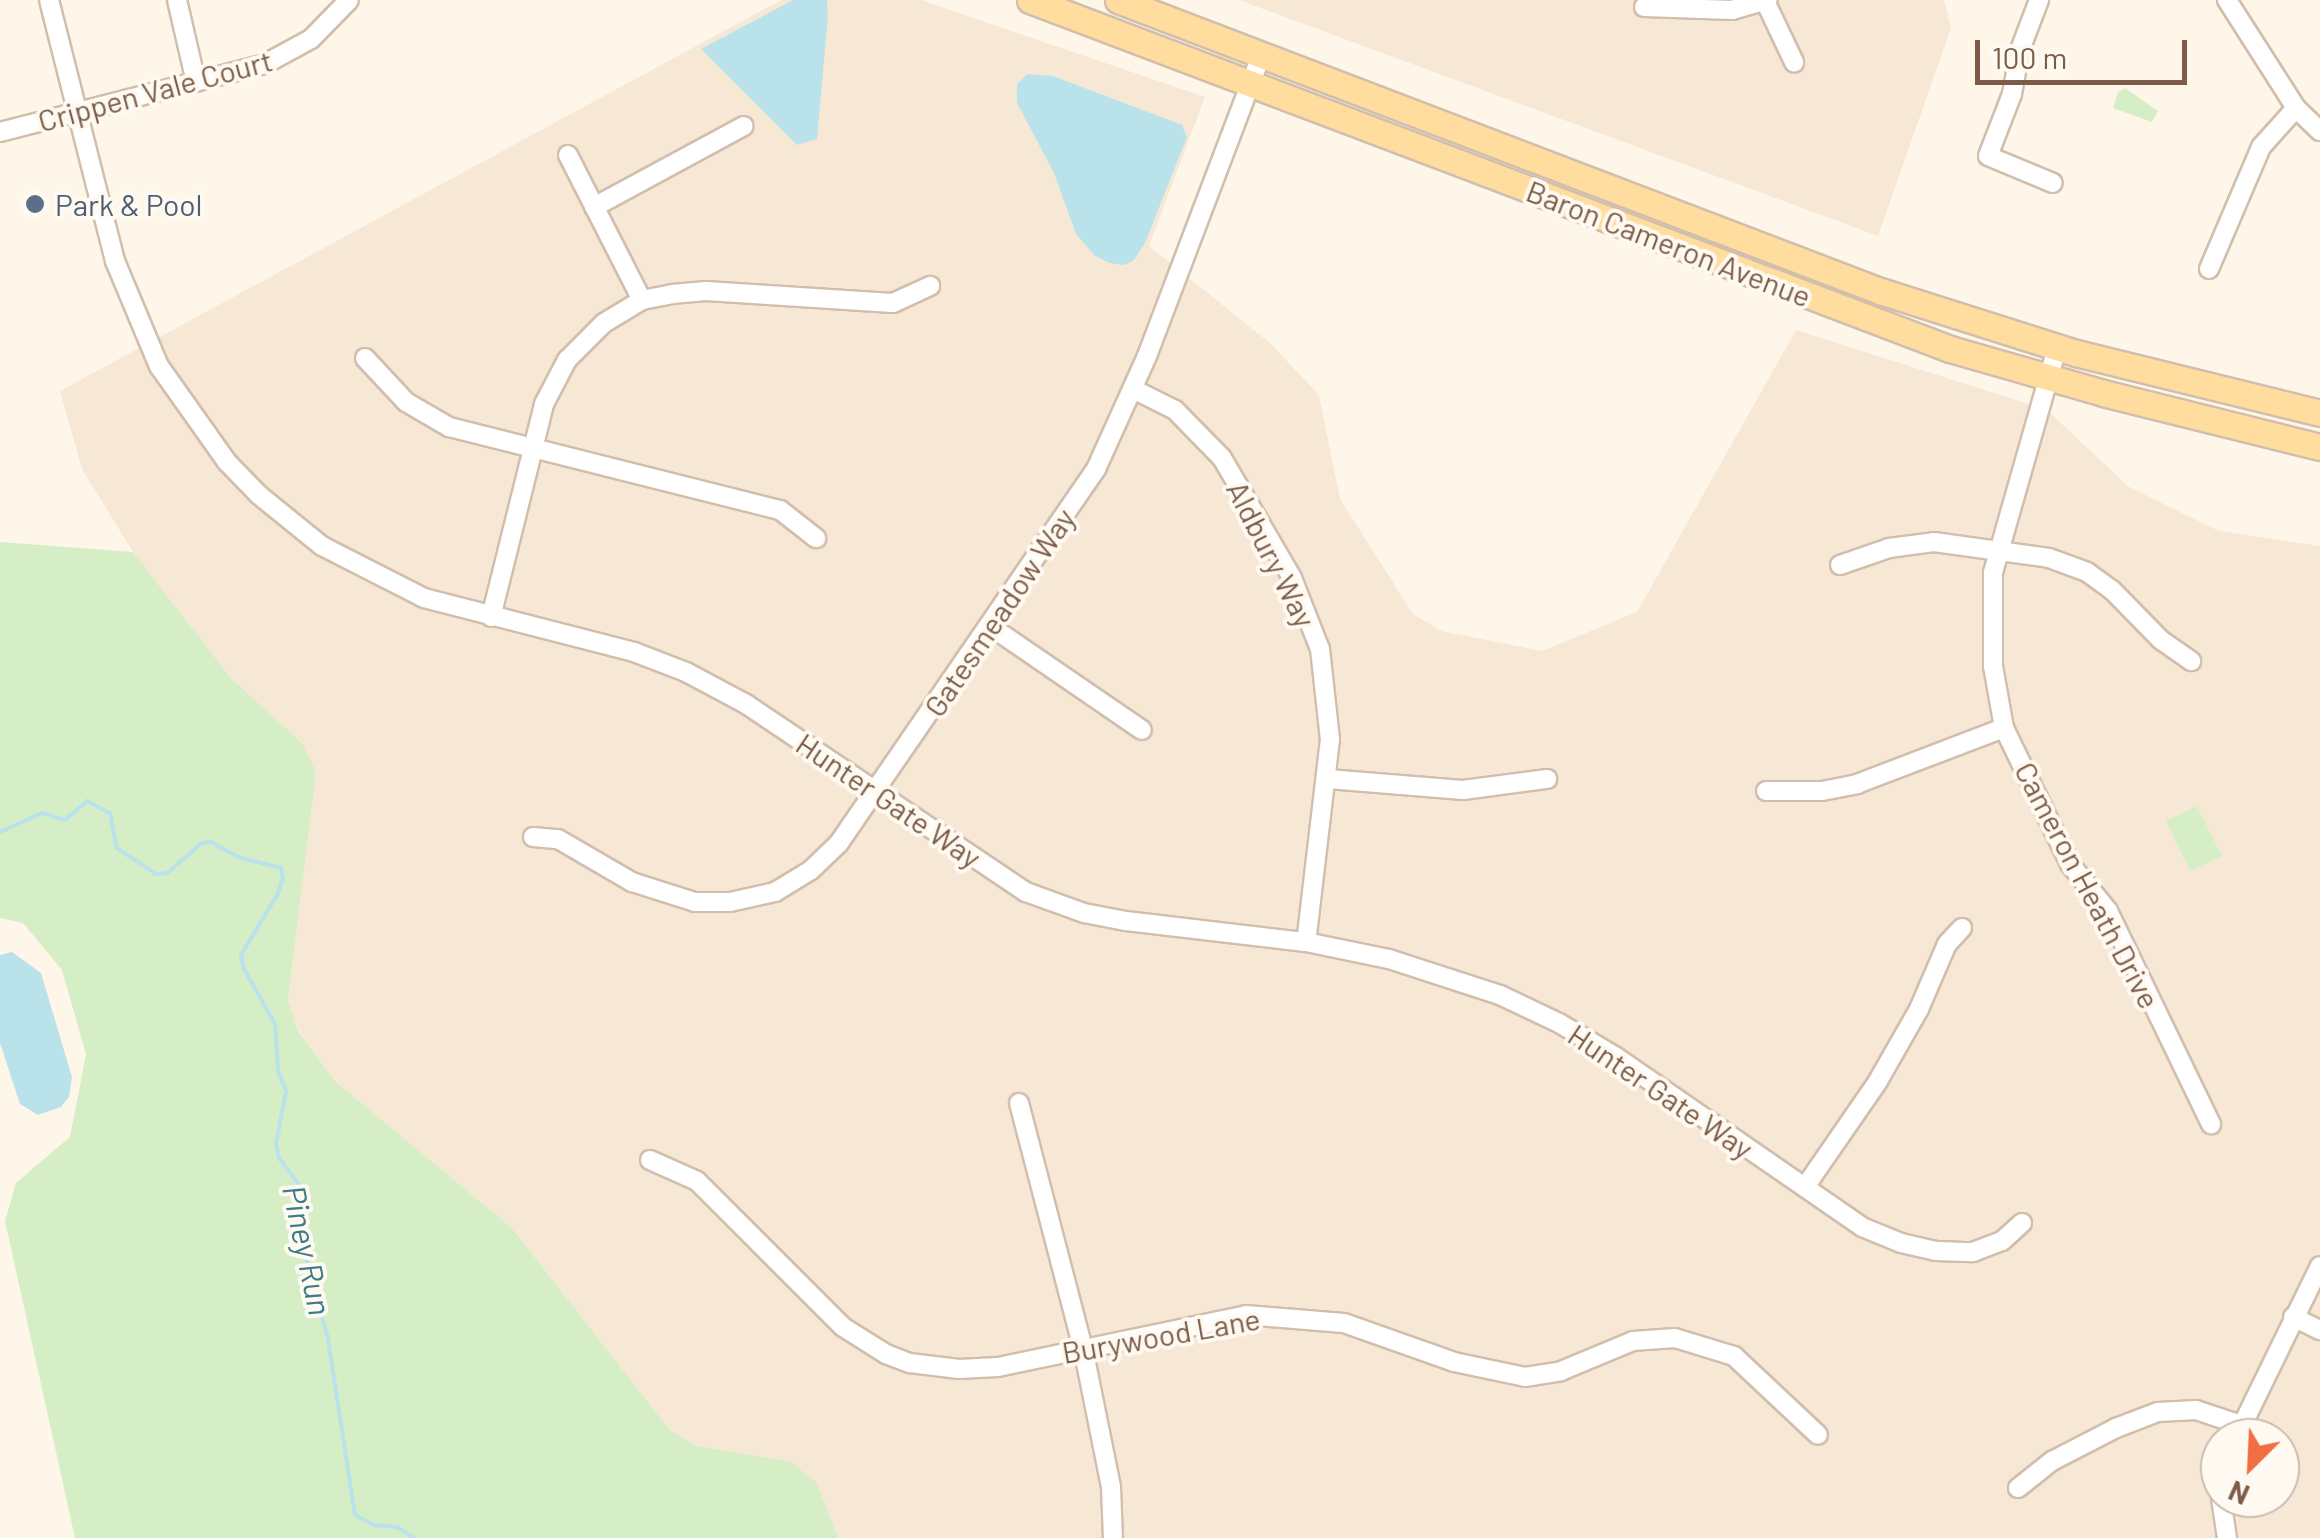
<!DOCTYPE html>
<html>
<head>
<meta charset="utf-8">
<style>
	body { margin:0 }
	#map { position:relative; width:2320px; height:1538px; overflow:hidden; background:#fef6e8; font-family:Barlow,sans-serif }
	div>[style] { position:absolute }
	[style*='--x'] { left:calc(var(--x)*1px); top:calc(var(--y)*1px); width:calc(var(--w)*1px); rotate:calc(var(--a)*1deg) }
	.residential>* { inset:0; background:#f7e8d6 }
	.green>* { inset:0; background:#d5eec5 }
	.water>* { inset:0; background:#bae2ea }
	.stream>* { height:4px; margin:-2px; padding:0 2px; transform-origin:2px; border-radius:2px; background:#bae2ea }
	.roads { filter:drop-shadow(2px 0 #d2beac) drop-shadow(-2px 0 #d2beac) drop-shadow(0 2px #d2beac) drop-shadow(0 -2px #d2beac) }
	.minor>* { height:18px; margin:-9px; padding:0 9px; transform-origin:9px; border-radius:9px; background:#fff }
	.primary>* { height:25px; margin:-12.5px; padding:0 12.5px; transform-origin:12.5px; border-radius:12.5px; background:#ffdd9f }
	.dots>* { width:28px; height:28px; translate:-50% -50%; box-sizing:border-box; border:5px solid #fffaf1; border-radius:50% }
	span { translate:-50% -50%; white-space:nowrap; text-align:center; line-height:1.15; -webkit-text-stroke:8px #fffaf1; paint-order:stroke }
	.street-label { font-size:30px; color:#7c5c49 }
	.service-label { font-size:30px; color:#4e5e75 }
	.left { translate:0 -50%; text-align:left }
	.water-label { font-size:32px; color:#3d7b89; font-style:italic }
	.north { position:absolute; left:2200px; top:1418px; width:100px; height:100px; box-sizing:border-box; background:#fffaf1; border:2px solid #cbbbae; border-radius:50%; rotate:204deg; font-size:28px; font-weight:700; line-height:40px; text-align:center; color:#7c5c49 }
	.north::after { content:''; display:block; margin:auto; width:35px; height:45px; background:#f16e44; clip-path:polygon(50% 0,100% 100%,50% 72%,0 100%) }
	.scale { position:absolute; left:1975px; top:40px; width:212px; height:45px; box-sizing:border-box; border:5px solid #7c5c49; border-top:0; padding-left:12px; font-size:30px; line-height:35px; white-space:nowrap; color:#7c5c49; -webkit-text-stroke:8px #fffaf1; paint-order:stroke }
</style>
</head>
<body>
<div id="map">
	<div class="residential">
		<div style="clip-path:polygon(evenodd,781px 0,921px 0,1205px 97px,1149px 246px,1271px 344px,1319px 395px,1340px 499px,1413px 614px,1441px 631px,1542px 651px,1637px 612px,1796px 330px,2047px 410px,2129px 487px,2219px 531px,2320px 546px,2320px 1538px,838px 1538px,817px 1483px,791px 1463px,696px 1446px,670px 1430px,511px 1227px,335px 1081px,298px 1030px,288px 1000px,302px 743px,231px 678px,133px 552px,82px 469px,60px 391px,781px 0,2220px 1438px,2280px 1438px,2280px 1498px,2220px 1498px,2220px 1438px)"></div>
		<div style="clip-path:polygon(1239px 0,1944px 0,1951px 28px,1878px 236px)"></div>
	</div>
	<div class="green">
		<div style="clip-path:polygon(2125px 88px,2158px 111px,2152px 122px,2113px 108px,2118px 92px)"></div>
		<div style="clip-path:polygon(0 542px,133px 552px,231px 678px,302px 743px,316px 772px,288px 1000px,298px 1031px,335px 1081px,511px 1227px,670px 1430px,696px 1446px,791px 1462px,817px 1483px,838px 1538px,75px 1538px,5px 1221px,16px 1183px,70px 1137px,86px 1054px,62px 970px,23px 923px,0 918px)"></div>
		<div style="clip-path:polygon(2197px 806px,2222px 856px,2190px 871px,2166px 821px)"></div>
	</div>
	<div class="water">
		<div style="clip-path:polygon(793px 0,827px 0,828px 16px,817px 139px,797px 145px,701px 49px)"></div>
		<div style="clip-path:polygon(1027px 74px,1053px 76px,1182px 125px,1187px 137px,1145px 243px,1134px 260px,1124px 265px,1109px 263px,1094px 255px,1076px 234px,1054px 173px,1017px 103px,1017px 84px)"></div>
		<div style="clip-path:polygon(12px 952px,41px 973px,72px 1077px,69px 1097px,61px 1107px,38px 1115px,20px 1104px,0 1043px,0 955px)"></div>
	</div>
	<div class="stream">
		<div style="--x:0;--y:832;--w:46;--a:-24.3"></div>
		<div style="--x:42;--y:813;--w:24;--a:17"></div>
		<div style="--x:65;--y:820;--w:29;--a:-41"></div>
		<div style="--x:87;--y:801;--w:26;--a:28"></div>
		<div style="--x:110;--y:813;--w:36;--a:79"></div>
		<div style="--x:117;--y:848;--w:47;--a:33.7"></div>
		<div style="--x:156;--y:874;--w:11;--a:-5"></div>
		<div style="--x:167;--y:873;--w:46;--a:-40.6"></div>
		<div style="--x:202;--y:843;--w:9;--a:-6"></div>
		<div style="--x:211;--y:842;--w:31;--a:29"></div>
		<div style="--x:238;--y:857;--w:44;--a:14.3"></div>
		<div style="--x:281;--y:868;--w:10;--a:79"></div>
		<div style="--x:283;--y:878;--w:18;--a:109"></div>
		<div style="--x:277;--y:895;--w:70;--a:121"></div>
		<div style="--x:241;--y:955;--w:14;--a:78"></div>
		<div style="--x:244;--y:969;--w:63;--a:60.6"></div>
		<div style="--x:275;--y:1024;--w:47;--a:86.3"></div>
		<div style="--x:278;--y:1071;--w:22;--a:68"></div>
		<div style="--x:286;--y:1091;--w:54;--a:100.7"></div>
		<div style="--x:276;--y:1144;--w:14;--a:78"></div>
		<div style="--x:279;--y:1158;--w:34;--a:53"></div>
		<div style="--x:299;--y:1185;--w:42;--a:91.4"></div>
		<div style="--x:298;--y:1227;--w:116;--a:75"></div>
		<div style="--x:328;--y:1339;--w:178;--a:81.3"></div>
		<div style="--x:355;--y:1515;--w:21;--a:28"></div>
		<div style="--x:374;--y:1525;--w:23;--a:5"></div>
		<div style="--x:397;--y:1527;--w:20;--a:33"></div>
	</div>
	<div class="roads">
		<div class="minor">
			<div style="--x:49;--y:0;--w:269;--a:75.8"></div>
			<div style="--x:115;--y:261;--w:114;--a:67.3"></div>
			<div style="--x:159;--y:366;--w:118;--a:54.7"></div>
			<div style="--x:227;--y:462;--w:46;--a:45.9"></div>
			<div style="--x:259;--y:495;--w:81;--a:39"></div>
			<div style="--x:322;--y:546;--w:114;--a:27"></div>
			<div style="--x:424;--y:598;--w:217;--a:14.4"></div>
			<div style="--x:634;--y:652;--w:56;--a:21"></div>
			<div style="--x:686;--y:672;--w:68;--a:28.1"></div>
			<div style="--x:746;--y:704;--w:337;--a:33.9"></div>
			<div style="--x:1026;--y:892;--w:62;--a:19.9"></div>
			<div style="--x:1084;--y:913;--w:43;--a:10.8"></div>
			<div style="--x:1126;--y:921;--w:181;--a:6.7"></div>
			<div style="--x:1306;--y:942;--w:85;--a:11.6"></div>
			<div style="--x:1389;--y:959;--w:117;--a:18"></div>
			<div style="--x:1500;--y:995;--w:65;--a:25.4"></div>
			<div style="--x:1559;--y:1023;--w:66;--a:30.8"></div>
			<div style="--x:1616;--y:1057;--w:299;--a:34.6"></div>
			<div style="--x:1862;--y:1227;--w:42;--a:22.3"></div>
			<div style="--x:1901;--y:1243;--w:36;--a:13"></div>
			<div style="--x:1936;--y:1251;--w:37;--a:2"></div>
			<div style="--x:1973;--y:1252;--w:31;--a:-21"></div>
			<div style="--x:2002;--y:1241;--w:27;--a:-42"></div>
			<div style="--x:177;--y:0;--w:84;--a:77"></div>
			<div style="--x:2039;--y:0;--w:53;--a:110.8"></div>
			<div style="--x:2020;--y:50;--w:45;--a:100.3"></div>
			<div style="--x:2012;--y:94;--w:66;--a:111.2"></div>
			<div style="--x:1988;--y:156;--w:70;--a:22.6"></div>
			<div style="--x:2227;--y:0;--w:128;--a:57.4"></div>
			<div style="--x:2296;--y:108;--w:33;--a:44"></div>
			<div style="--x:1765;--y:1;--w:68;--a:64.6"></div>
			<div style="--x:1644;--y:7;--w:88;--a:2"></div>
			<div style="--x:1732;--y:10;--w:37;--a:-16"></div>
			<div style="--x:0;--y:132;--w:274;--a:-14.4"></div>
			<div style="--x:265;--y:64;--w:52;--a:-28.5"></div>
			<div style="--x:311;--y:39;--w:54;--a:-45.7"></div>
			<div style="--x:568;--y:155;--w:163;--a:63"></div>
			<div style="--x:594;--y:207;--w:170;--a:-28.4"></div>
			<div style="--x:2209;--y:269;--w:133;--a:-66.9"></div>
			<div style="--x:2261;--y:147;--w:52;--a:-48.1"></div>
			<div style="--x:2057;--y:348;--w:233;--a:105.9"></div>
			<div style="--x:1993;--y:572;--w:94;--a:90"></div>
			<div style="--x:1993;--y:666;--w:63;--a:79.9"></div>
			<div style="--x:2004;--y:728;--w:151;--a:64.1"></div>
			<div style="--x:2070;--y:864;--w:60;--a:51"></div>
			<div style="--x:2108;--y:911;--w:237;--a:64.2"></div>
			<div style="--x:365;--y:358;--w:60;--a:47"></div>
			<div style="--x:406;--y:402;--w:50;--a:30.2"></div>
			<div style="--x:449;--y:427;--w:341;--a:14.1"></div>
			<div style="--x:780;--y:510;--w:46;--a:37.9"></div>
			<div style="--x:1133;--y:389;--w:47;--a:26.6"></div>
			<div style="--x:1175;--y:410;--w:67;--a:45.6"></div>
			<div style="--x:1222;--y:458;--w:139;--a:59.7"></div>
			<div style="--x:1292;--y:578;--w:76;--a:68.5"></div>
			<div style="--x:1320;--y:649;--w:91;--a:83.7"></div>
			<div style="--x:1330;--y:739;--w:204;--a:96.7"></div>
			<div style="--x:1840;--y:565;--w:52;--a:-19.1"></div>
			<div style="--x:1889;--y:548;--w:45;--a:-7.6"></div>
			<div style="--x:1934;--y:542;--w:116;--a:7.9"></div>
			<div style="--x:2049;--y:558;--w:40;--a:20.2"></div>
			<div style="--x:2087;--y:572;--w:31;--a:36"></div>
			<div style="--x:2112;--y:590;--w:70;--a:45.6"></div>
			<div style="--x:2161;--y:640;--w:37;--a:35"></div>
			<div style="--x:491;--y:617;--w:219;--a:-76"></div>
			<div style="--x:544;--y:404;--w:50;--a:-62.4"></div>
			<div style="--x:567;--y:360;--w:52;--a:-45"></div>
			<div style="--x:604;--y:323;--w:44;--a:-31.2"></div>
			<div style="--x:642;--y:300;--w:31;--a:-11"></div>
			<div style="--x:672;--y:294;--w:34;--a:-5"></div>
			<div style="--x:706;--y:291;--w:187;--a:3.7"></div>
			<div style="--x:893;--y:303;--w:41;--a:-24.7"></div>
			<div style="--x:990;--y:626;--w:184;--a:34.4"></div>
			<div style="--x:1328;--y:779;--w:135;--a:4.7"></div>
			<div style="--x:1463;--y:790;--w:85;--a:-7.5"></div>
			<div style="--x:1766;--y:791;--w:56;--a:0"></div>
			<div style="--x:1822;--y:791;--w:36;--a:-11"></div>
			<div style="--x:1857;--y:784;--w:157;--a:-20.9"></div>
			<div style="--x:533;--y:837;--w:25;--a:5"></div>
			<div style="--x:558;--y:839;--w:86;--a:30.2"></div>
			<div style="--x:632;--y:882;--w:66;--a:17.6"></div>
			<div style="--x:695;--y:902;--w:35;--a:0"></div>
			<div style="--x:730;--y:902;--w:46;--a:-12.5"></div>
			<div style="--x:775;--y:892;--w:42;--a:-31.4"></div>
			<div style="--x:811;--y:870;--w:39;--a:-44"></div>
			<div style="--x:839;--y:843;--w:454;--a:-55.5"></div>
			<div style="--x:1096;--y:469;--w:124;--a:-65.7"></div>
			<div style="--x:1147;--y:356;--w:324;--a:-69.2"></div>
			<div style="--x:1019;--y:1103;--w:253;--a:75.4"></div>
			<div style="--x:1083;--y:1348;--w:142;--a:78.6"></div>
			<div style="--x:1111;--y:1487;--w:51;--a:87.8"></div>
			<div style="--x:650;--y:1160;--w:51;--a:24.1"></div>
			<div style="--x:697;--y:1181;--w:206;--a:45"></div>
			<div style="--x:843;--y:1327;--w:51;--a:32.1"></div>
			<div style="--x:886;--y:1354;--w:26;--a:21"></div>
			<div style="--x:910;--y:1363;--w:49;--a:7"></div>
			<div style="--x:959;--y:1369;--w:39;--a:-3"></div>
			<div style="--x:998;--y:1367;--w:253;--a:-11.8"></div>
			<div style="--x:1246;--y:1315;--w:98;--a:4.7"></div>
			<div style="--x:1344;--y:1323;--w:117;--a:19.5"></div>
			<div style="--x:1454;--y:1362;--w:73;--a:11.9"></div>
			<div style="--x:1525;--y:1377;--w:36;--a:-9"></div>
			<div style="--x:1561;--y:1371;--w:78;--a:-22.6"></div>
			<div style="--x:1633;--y:1341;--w:42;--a:-4.1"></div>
			<div style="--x:1675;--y:1338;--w:62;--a:17"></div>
			<div style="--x:1734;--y:1356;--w:115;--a:43.2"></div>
			<div style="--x:1805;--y:1187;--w:129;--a:-55.4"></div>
			<div style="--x:1878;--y:1081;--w:83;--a:-60.3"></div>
			<div style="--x:1919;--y:1009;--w:71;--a:-66.7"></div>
			<div style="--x:1947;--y:944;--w:22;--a:-47"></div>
			<div style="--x:2293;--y:1317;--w:30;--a:26"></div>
			<div style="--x:2236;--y:1438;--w:191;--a:-64"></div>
			<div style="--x:2018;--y:1488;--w:43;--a:-38.5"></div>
			<div style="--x:2052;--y:1461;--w:72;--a:-27.3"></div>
			<div style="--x:2116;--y:1428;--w:45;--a:-20.9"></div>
			<div style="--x:2158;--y:1412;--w:38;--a:-3"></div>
			<div style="--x:2196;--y:1410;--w:47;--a:18.4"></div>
			<div style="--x:2221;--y:1498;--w:40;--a:81.5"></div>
		</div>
		<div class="primary">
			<div style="--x:1030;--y:0;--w:984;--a:20.77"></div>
			<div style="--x:1950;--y:349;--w:159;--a:16"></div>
			<div style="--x:2103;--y:393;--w:224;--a:14"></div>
			<div style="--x:1118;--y:0;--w:816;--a:20.9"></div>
			<div style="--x:1880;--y:291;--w:206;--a:17.6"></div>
			<div style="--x:2076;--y:353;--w:251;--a:13.8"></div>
		</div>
	</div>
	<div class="dots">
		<div style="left:35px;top:204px;background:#5c6f8a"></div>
	</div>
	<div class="street-label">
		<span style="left:155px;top:90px;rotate:-15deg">Crippen Vale Court</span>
		<span style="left:1669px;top:243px;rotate:21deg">Baron Cameron Avenue</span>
		<span style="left:1272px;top:554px;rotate:63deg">Aldbury Way</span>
		<span style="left:999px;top:612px;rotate:-56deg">Gatesmeadow Way</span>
		<span style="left:889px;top:800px;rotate:34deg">Hunter Gate Way</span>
		<span style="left:2088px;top:885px;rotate:62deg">Cameron Heath Drive</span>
		<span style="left:1661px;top:1091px;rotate:34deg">Hunter Gate Way</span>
		<span style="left:1161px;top:1335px;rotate:-10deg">Burywood Lane</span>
	</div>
	<div class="service-label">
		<span class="left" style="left:55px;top:204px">Park &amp; Pool</span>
	</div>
	<div class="water-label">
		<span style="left:308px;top:1250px;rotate:78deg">Piney Run</span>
	</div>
	<div class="north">N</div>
	<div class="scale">100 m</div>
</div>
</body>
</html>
